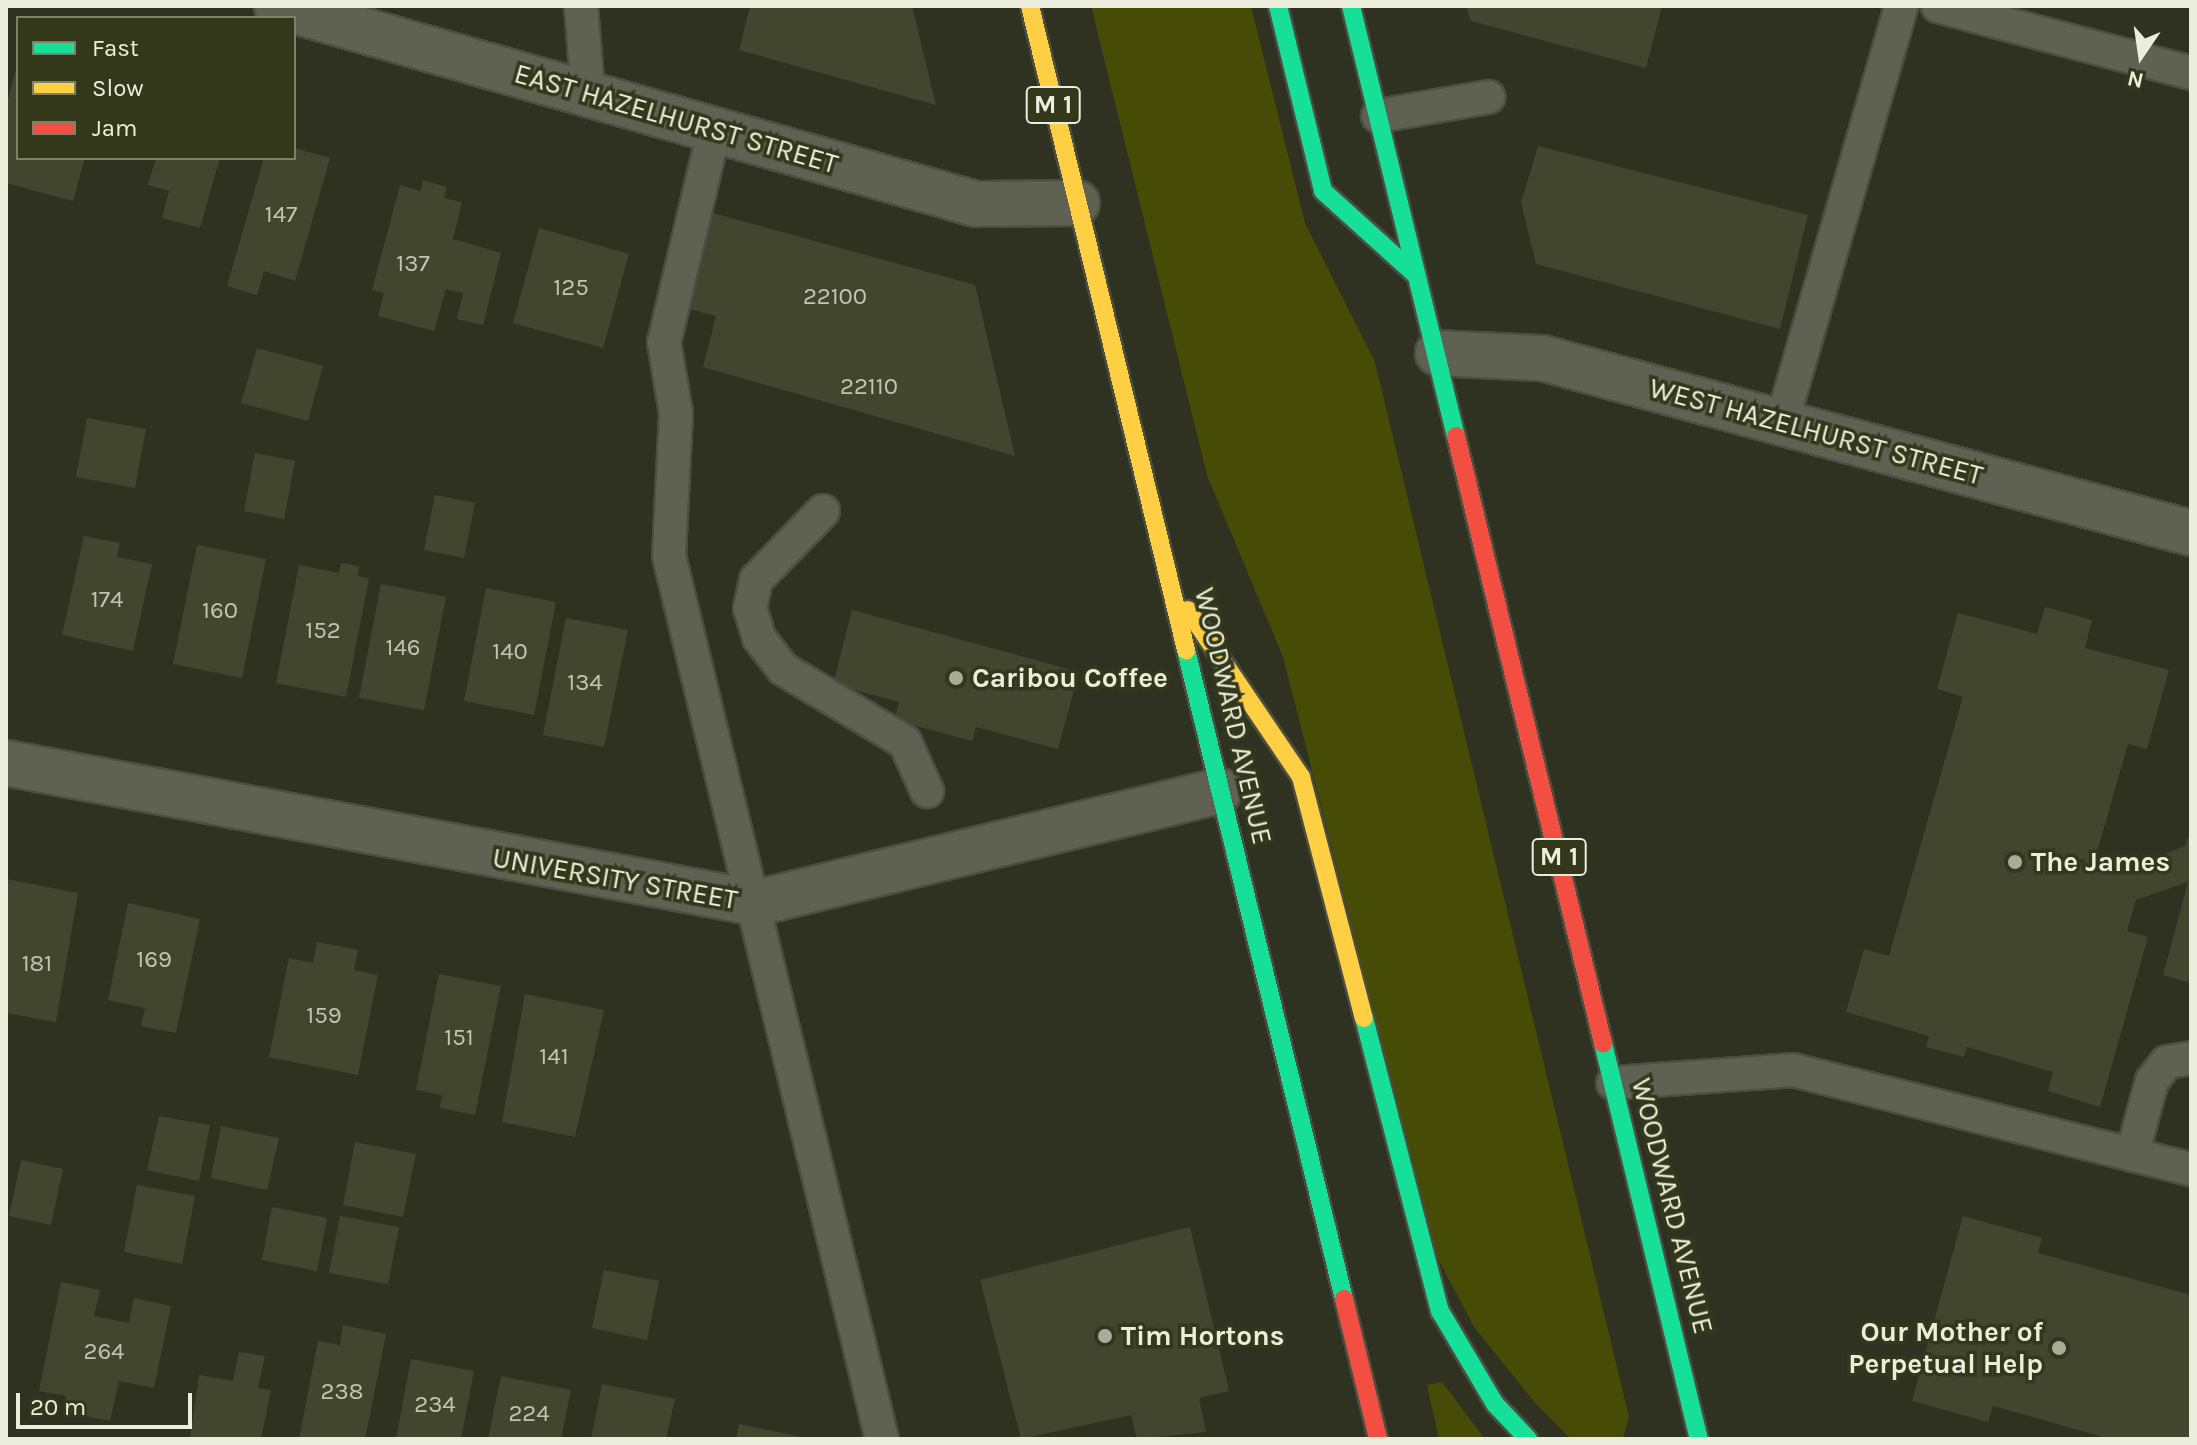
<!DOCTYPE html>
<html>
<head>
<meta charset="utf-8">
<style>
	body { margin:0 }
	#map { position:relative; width:2197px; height:1445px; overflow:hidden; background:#2f3121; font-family:Karla,sans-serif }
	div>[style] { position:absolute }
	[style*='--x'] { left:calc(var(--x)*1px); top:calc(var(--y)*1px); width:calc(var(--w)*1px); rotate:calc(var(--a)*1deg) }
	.green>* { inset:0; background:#464b05 }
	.building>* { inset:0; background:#43462f }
	.roads { filter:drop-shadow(2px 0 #4c4e41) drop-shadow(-2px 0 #4c4e41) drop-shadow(0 2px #4c4e41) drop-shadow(0 -2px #4c4e41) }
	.lane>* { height:32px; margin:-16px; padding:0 16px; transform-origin:16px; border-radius:16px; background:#5f6153 }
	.street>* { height:44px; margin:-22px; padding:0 22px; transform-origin:22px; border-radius:22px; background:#5f6153 }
	.fast>* { height:18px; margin:-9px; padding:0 9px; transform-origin:9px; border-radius:9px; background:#16e098 }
	.slow>* { height:18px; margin:-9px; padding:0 9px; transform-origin:9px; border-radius:9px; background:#ffcf43 }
	.jam>* { height:18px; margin:-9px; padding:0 9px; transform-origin:9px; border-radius:9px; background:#f24e42 }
	.dots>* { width:22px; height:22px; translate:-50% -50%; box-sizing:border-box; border:4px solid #34381a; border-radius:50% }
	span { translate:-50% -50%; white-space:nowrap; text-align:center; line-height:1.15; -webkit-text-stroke:7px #34381a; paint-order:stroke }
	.number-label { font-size:24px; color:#c1c4b1 }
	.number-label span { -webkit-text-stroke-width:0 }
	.shield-label span { padding:2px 6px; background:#34381a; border:2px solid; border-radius:6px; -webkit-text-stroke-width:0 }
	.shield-label { font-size:26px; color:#ebeedc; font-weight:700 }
	.street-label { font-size:28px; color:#ebeedc }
	.poi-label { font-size:28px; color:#ebeedc; font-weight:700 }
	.left { translate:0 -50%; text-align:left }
	.right { translate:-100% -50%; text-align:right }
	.frame { position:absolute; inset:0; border:8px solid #ebeedc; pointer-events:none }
	.legend { position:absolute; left:16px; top:16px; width:280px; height:144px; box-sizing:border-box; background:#34381a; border:2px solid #7d8168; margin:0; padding:10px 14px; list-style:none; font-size:24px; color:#ebeedc }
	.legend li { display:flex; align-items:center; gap:16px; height:40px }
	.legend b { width:40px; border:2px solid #7d8168 }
	.north { position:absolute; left:2101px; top:16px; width:80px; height:80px; -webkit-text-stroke:6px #34381a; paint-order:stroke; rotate:193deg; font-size:22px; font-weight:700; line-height:32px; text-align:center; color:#ebeedc }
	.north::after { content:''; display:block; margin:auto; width:28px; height:36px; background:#ebeedc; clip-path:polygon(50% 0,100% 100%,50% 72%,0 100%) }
	.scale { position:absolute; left:16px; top:1393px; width:176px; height:36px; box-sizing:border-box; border:4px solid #ebeedc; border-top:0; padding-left:10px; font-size:24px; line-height:28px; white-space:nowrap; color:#ebeedc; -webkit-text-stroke:6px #34381a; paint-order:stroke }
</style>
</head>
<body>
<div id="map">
	<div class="green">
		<div style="clip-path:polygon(1091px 6px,1251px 6px,1305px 223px,1375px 362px,1629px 1417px,1623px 1439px,1571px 1439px,1536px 1404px,1474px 1327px,1435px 1253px,1283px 657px,1207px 475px)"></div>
		<div style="clip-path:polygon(1442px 1382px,1485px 1439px,1439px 1439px,1427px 1385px)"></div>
	</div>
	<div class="building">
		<div style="clip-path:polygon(750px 6px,912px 6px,936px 105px,739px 50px)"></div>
		<div style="clip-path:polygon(1466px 6px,1662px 6px,1646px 68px,1471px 21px)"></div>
		<div style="clip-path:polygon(17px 66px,18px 158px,85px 158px,73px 201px,6px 183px,6px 106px)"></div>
		<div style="clip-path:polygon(1538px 146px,1808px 215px,1780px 329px,1536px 264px,1521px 203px)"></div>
		<div style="clip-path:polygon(294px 148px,330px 158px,295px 281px,264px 271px,257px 295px,227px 286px,264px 158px,294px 158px)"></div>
		<div style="clip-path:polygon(156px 158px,220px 158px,200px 228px,162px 218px,169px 191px,148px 185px)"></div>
		<div style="clip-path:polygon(423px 180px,447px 187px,444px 198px,462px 202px,453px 239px,501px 253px,483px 325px,457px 319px,463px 293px,446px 289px,434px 331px,378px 316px,384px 293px,372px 290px,400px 185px,421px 191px)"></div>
		<div style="clip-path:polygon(713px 213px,975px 285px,1015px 456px,703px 367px,716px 316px,690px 309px)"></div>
		<div style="clip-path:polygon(539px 228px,629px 254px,603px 348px,513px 323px)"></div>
		<div style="clip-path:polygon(257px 348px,323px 366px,308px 421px,241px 403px)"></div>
		<div style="clip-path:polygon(87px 418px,146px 429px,135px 488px,76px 477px)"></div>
		<div style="clip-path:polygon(255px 453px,295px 461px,284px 519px,244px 511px)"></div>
		<div style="clip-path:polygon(435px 495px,475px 503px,464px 558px,424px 550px)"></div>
		<div style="clip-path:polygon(84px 536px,120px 543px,117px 557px,152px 564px,133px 651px,62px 635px)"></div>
		<div style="clip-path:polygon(197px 545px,266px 559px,242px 678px,173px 664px)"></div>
		<div style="clip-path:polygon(341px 563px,359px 566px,358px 576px,369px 578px,346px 697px,276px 683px,299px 565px,339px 573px)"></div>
		<div style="clip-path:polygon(381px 584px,446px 597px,424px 710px,359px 698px)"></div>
		<div style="clip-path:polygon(486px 588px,556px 602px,534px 715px,464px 701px)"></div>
		<div style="clip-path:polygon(2045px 607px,2092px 620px,2085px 648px,2169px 670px,2147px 749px,2128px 744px,2096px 856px,2131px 867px,2185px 846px,2191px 829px,2191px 983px,2163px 975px,2188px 882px,2136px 900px,2127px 931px,2148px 937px,2100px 1107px,2048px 1091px,2053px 1072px,1967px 1047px,1964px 1057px,1926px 1047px,1929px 1036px,1846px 1012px,1864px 949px,1889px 956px,1963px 697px,1937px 689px,1958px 613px,2037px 634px)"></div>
		<div style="clip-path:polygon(852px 610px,1079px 672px,1058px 749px,976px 727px,972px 741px,894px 720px,899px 702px,833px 684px)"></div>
		<div style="clip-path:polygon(566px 618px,628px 630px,604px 747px,543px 735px)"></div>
		<div style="clip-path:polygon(6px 879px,78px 893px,56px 1022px,6px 1013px)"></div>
		<div style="clip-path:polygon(128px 903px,200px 919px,176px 1033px,141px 1026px,145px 1008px,108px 1000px)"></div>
		<div style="clip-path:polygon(317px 942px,358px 950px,354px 970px,378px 975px,358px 1075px,269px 1057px,289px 958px,313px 963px)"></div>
		<div style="clip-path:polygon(439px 974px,501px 986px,475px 1115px,440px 1108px,442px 1095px,416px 1090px)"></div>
		<div style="clip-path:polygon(525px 994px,604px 1010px,575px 1137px,502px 1122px)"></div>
		<div style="clip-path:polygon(159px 1116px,210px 1125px,199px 1181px,147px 1170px)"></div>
		<div style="clip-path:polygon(221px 1126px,279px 1138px,267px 1190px,211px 1178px)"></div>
		<div style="clip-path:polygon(355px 1142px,416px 1154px,403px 1217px,343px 1205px)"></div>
		<div style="clip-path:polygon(21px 1160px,63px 1169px,51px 1225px,9px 1216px)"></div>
		<div style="clip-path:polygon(137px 1185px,195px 1196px,182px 1264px,124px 1252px)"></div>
		<div style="clip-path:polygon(272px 1207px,327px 1218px,317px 1271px,262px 1260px)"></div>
		<div style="clip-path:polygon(340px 1216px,399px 1227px,388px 1284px,329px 1273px)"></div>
		<div style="clip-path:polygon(1963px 1216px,2042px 1238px,2038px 1253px,2191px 1295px,2191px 1439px,2110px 1439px,1993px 1406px,1988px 1422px,1912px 1401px)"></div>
		<div style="clip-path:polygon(1190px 1227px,1229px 1391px,1199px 1398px,1206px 1432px,1137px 1439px,1131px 1415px,1021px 1439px,980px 1280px)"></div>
		<div style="clip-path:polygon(604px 1270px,659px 1281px,647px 1340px,592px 1328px)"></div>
		<div style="clip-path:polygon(61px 1282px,100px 1290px,94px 1316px,129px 1323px,134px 1298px,171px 1306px,154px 1388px,119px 1381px,110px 1421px,63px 1412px,66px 1396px,39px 1391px)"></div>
		<div style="clip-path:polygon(343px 1325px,386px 1334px,365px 1439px,299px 1439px,318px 1341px,340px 1345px)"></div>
		<div style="clip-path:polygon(239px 1352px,265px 1356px,258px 1388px,271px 1390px,261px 1439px,190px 1439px,199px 1375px,233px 1381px)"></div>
		<div style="clip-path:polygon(411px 1359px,474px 1371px,461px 1439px,396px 1439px)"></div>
		<div style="clip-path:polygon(501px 1376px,571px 1390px,561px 1439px,488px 1439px)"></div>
		<div style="clip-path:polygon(602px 1384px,675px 1399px,666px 1439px,591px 1439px)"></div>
		<div style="clip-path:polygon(739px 1424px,806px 1438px,806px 1439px,736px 1439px)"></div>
	</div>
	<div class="roads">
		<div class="lane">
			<div style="--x:581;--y:6;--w:87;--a:85.4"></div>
			<div style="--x:1938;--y:6;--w:262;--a:14.8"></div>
			<div style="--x:1378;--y:116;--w:112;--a:-9.8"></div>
			<div style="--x:714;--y:131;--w:217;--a:103.3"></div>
			<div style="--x:664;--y:342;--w:72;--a:80.4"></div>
			<div style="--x:676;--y:413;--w:143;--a:92.8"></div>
			<div style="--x:669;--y:556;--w:908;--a:76.44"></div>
			<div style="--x:1782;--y:422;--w:433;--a:-74"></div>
			<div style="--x:823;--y:511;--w:96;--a:134.2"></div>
			<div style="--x:756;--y:580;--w:29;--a:102"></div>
			<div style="--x:750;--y:608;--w:31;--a:73"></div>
			<div style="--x:759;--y:638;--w:39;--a:52"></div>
			<div style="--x:783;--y:669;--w:142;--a:30.9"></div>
			<div style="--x:905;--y:742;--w:54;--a:65.8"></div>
			<div style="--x:1613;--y:1083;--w:180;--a:-4.1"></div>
			<div style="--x:1793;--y:1070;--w:410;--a:14"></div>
			<div style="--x:2132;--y:1155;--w:77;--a:-74.9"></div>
			<div style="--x:2152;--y:1081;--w:24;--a:-52"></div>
			<div style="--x:2167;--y:1062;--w:24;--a:-9"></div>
		</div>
		<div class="street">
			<div style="--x:277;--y:6;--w:727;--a:15.82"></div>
			<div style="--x:976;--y:204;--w:101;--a:-0.6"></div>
			<div style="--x:1438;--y:353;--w:104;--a:2.8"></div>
			<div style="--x:1542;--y:358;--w:672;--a:15.09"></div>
			<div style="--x:6;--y:763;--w:763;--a:10.57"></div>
			<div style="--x:756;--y:903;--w:477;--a:-13.6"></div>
		</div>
		<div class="fast">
			<div style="--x:1278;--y:6;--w:190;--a:76.3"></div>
			<div style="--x:1323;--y:191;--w:125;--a:42.1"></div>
			<div style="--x:1351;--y:6;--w:443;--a:76.3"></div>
			<div style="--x:1186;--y:650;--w:668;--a:76.32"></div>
			<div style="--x:1364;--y:1018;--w:303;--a:75.5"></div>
			<div style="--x:1440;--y:1311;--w:108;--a:59.4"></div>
			<div style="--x:1495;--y:1404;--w:48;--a:46.7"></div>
			<div style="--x:1603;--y:1043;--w:407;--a:76.4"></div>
		</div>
		<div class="slow">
			<div style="--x:1030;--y:6;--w:663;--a:76.38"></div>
			<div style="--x:1188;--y:610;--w:202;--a:55.9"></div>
			<div style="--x:1301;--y:777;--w:249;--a:75.4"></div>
		</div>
		<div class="jam">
			<div style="--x:1456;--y:436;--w:625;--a:76.39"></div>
			<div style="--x:1344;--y:1299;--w:144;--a:76.3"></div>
		</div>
	</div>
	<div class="dots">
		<div style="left:956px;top:678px;background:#a9ac9b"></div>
		<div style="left:2015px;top:862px;background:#a9ac9b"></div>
		<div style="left:1105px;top:1336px;background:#a9ac9b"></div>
		<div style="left:2059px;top:1348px;background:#a9ac9b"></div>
	</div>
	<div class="number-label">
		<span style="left:281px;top:215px">147</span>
		<span style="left:413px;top:264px">137</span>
		<span style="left:571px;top:288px">125</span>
		<span style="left:835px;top:297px">22100</span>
		<span style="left:869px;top:387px">22110</span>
		<span style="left:107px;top:600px">174</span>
		<span style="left:220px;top:611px">160</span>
		<span style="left:323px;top:631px">152</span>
		<span style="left:403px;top:648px">146</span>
		<span style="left:510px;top:652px">140</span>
		<span style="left:585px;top:683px">134</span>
		<span style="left:154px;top:960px">169</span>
		<span style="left:37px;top:964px">181</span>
		<span style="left:324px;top:1016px">159</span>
		<span style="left:459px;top:1038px">151</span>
		<span style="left:554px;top:1057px">141</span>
		<span style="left:104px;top:1352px">264</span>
		<span style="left:342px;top:1392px">238</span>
		<span style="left:435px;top:1405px">234</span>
		<span style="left:529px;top:1414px">224</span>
	</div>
	<div class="shield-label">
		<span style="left:1053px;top:105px">M 1</span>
		<span style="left:1559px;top:857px">M 1</span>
	</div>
	<div class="street-label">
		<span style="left:676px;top:119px;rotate:16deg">EAST HAZELHURST STREET</span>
		<span style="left:1816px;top:432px;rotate:15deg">WEST HAZELHURST STREET</span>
		<span style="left:1233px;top:716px;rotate:77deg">WOODWARD AVENUE</span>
		<span style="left:615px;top:879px;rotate:10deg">UNIVERSITY STREET</span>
		<span style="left:1672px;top:1206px;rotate:76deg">WOODWARD AVENUE</span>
	</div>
	<div class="poi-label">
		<span class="left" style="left:972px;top:678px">Caribou Coffee</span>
		<span class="left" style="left:2031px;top:862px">The James</span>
		<span class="right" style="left:2043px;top:1348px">Our Mother of<br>Perpetual Help</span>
		<span class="left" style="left:1121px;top:1336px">Tim Hortons</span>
	</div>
	<div class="frame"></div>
	<ul class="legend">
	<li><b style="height:10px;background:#16e098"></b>Fast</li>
	<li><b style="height:10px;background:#ffcf43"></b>Slow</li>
	<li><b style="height:10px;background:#f24e42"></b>Jam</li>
	</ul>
	<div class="north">N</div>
	<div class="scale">20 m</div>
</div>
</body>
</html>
